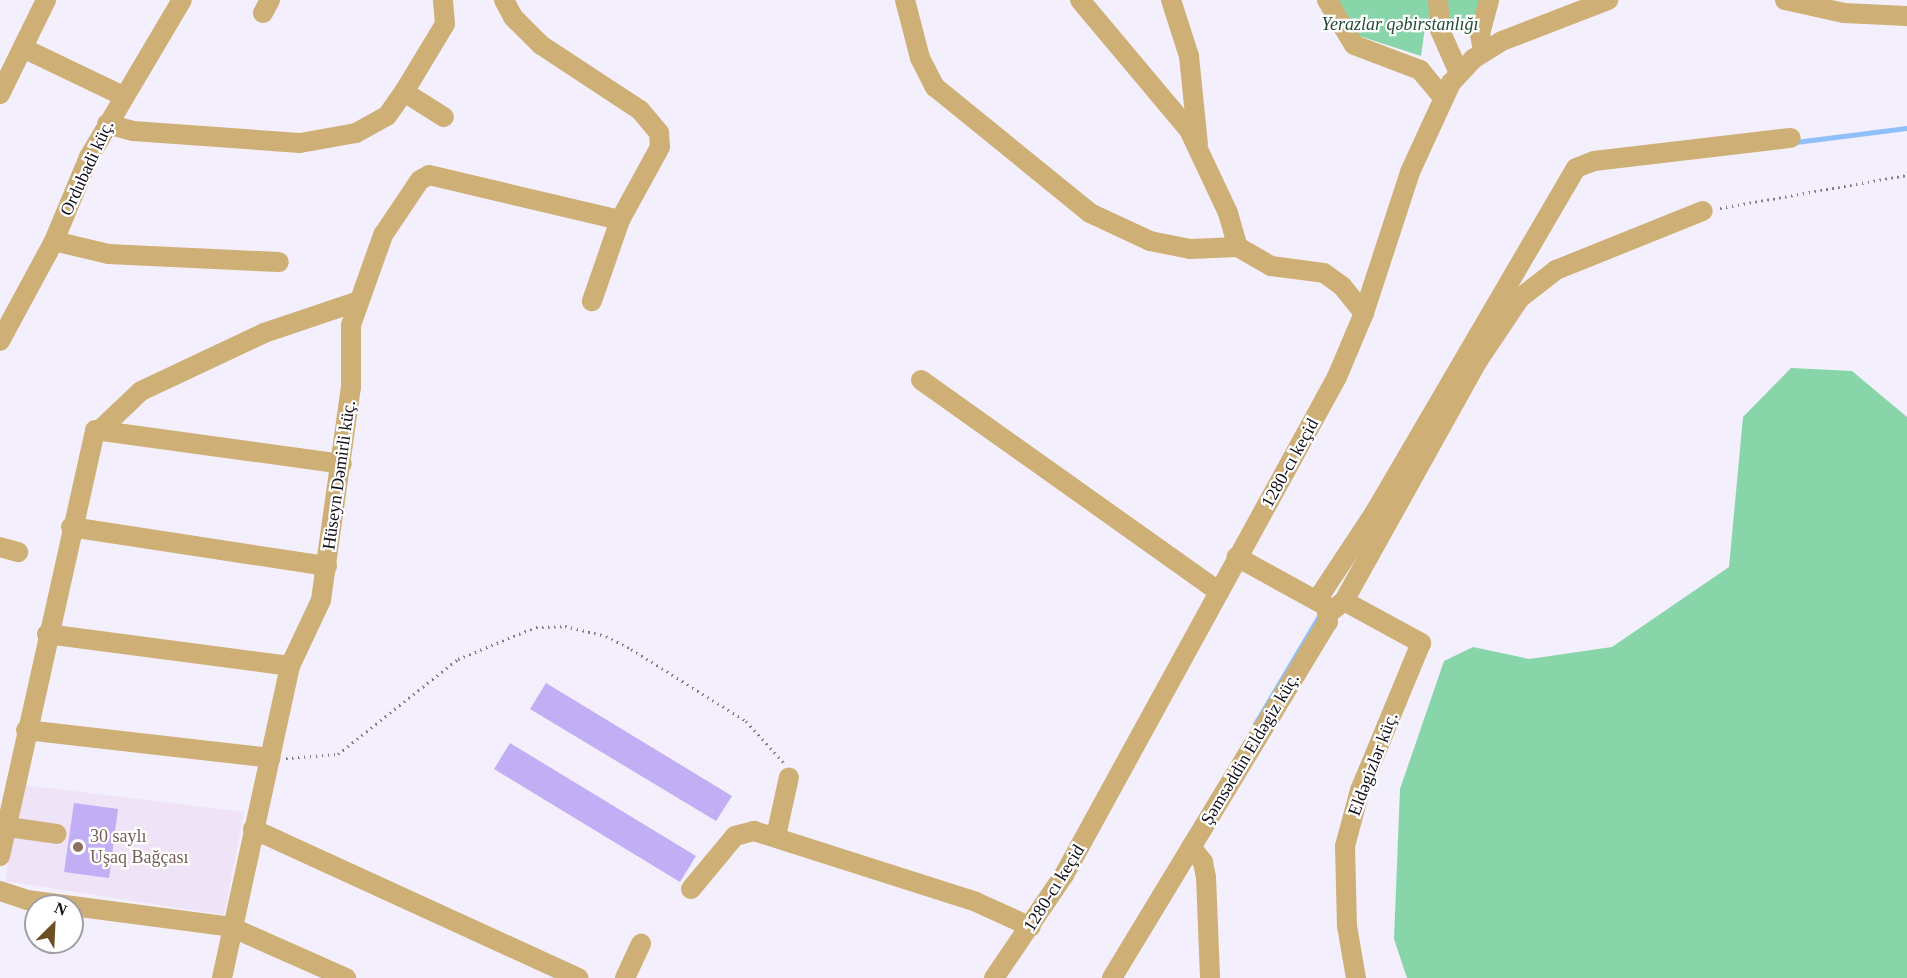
<!DOCTYPE html>
<html>
<head>
<meta charset="utf-8">
<style>
	body { margin:0 }
	#map { position:relative; width:1907px; height:978px; overflow:hidden; background:#f4effc; font-family:Georgia,serif }
	div>[style] { position:absolute }
	[style*='--x'] { left:calc(var(--x)*1px); top:calc(var(--y)*1px); width:calc(var(--w)*1px); rotate:calc(var(--a)*1deg) }
	.education>* { inset:0; background:#eee3f7 }
	.green>* { inset:0; background:#88d5a9 }
	.stream>* { height:4.5px; margin:-2.25px; padding:0 2.25px; transform-origin:2.25px; border-radius:2.25px; background:#8ec0fb }
	.building>* { inset:0; background:#c2aef4 }
	.path>* { height:3px; margin-top:-1.5px; transform-origin:0; background:repeating-linear-gradient(90deg,#827d89 0 1.5px,transparent 0 6px) }
	.minor>* { height:20px; margin:-10px; padding:0 10px; transform-origin:10px; border-radius:10px; background:#ceb076 }
	.dots>* { width:16px; height:16px; translate:-50% -50%; box-sizing:border-box; border:3px solid #fff; border-radius:50% }
	span { translate:-50% -50%; white-space:nowrap; text-align:center; line-height:1.15; -webkit-text-stroke:4.5px #fff; paint-order:stroke }
	.park-label { font-size:18px; color:#224c36; font-style:italic }
	.street-label { font-size:18px; color:#130f19 }
	.education-label { font-size:18px; color:#785e54 }
	.left { translate:0 -50%; text-align:left }
	.north { position:absolute; left:24px; top:894px; width:60px; height:60px; box-sizing:border-box; background:#fff; border:2px solid #a19fa3; border-radius:50%; rotate:24deg; font-size:16px; font-weight:700; line-height:24px; text-align:center; color:#130f19 }
	.north::after { content:''; display:block; margin:auto; width:21px; height:27px; background:#6b5122; clip-path:polygon(50% 0,100% 100%,50% 72%,0 100%) }
</style>
</head>
<body>
<div id="map">
	<div class="education">
		<div style="clip-path:polygon(23px 785px,244px 812px,224px 915px,5px 881px)"></div>
	</div>
	<div class="green">
		<div style="clip-path:polygon(1338px 0,1484px 0,1478px 21px,1426px 20px,1421px 56px,1353px 34px)"></div>
		<div style="clip-path:polygon(1791px 368px,1852px 371px,1907px 417px,1907px 978px,1407px 978px,1394px 939px,1400px 789px,1444px 661px,1473px 647px,1529px 659px,1612px 647px,1729px 567px,1743px 417px)"></div>
	</div>
	<div class="stream">
		<div style="--x:1796;--y:142;--w:112;--a:-7.2"></div>
		<div style="--x:1255;--y:724;--w:126;--a:-59.3"></div>
	</div>
	<div class="building">
		<div style="clip-path:polygon(546px 683px,732px 796px,716px 821px,530px 709px)"></div>
		<div style="clip-path:polygon(510px 743px,696px 856px,680px 882px,494px 769px)"></div>
		<div style="clip-path:polygon(74px 803px,118px 809px,109px 878px,64px 872px)"></div>
	</div>
	<div class="path">
		<div style="--x:1720;--y:208;--w:190;--a:-10"></div>
		<div style="--x:286;--y:758;--w:52;--a:-4.4"></div>
		<div style="--x:338;--y:754;--w:153;--a:-38.4"></div>
		<div style="--x:458;--y:659;--w:84;--a:-22.3"></div>
		<div style="--x:536;--y:627;--w:29;--a:-2"></div>
		<div style="--x:565;--y:626;--w:42;--a:13.7"></div>
		<div style="--x:606;--y:636;--w:28;--a:27"></div>
		<div style="--x:631;--y:649;--w:136;--a:32.1"></div>
		<div style="--x:746;--y:721;--w:57;--a:47.9"></div>
	</div>
	<div class="minor">
		<div style="--x:504;--y:0;--w:19;--a:62"></div>
		<div style="--x:513;--y:17;--w:40;--a:45"></div>
		<div style="--x:541;--y:45;--w:118;--a:33.3"></div>
		<div style="--x:640;--y:110;--w:30;--a:50"></div>
		<div style="--x:659;--y:133;--w:14;--a:86"></div>
		<div style="--x:660;--y:147;--w:83;--a:118.7"></div>
		<div style="--x:620;--y:220;--w:86;--a:109.1"></div>
		<div style="--x:905;--y:0;--w:60;--a:75.5"></div>
		<div style="--x:920;--y:58;--w:33;--a:63"></div>
		<div style="--x:935;--y:87;--w:200;--a:39.1"></div>
		<div style="--x:1090;--y:213;--w:66;--a:25"></div>
		<div style="--x:1150;--y:241;--w:41;--a:11.3"></div>
		<div style="--x:1190;--y:249;--w:48;--a:-2.4"></div>
		<div style="--x:1238;--y:247;--w:38;--a:30"></div>
		<div style="--x:1271;--y:266;--w:53;--a:7.5"></div>
		<div style="--x:1324;--y:273;--w:22;--a:36"></div>
		<div style="--x:1342;--y:286;--w:35;--a:51"></div>
		<div style="--x:1080;--y:0;--w:170;--a:50"></div>
		<div style="--x:1189;--y:130;--w:92;--a:64.8"></div>
		<div style="--x:1228;--y:213;--w:35;--a:74"></div>
		<div style="--x:1171;--y:0;--w:59;--a:72.2"></div>
		<div style="--x:1189;--y:56;--w:88;--a:84.2"></div>
		<div style="--x:1327;--y:0;--w:52;--a:59"></div>
		<div style="--x:1354;--y:45;--w:71;--a:20.7"></div>
		<div style="--x:1420;--y:70;--w:35;--a:50"></div>
		<div style="--x:1438;--y:0;--w:30;--a:86"></div>
		<div style="--x:1440;--y:30;--w:47;--a:66.2"></div>
		<div style="--x:1785;--y:0;--w:60;--a:12.4"></div>
		<div style="--x:1844;--y:13;--w:63;--a:2.7"></div>
		<div style="--x:263;--y:13;--w:15;--a:-62"></div>
		<div style="--x:23;--y:48;--w:111;--a:25.6"></div>
		<div style="--x:1483;--y:51;--w:17;--a:-100"></div>
		<div style="--x:1480;--y:34;--w:35;--a:-75"></div>
		<div style="--x:404;--y:92;--w:47;--a:32"></div>
		<div style="--x:0;--y:94;--w:105;--a:-63.9"></div>
		<div style="--x:107;--y:124;--w:27;--a:15"></div>
		<div style="--x:133;--y:131;--w:167;--a:4.1"></div>
		<div style="--x:300;--y:143;--w:57;--a:-10.1"></div>
		<div style="--x:356;--y:133;--w:35;--a:-29"></div>
		<div style="--x:387;--y:116;--w:29;--a:-55"></div>
		<div style="--x:404;--y:92;--w:79;--a:-58.9"></div>
		<div style="--x:445;--y:24;--w:24;--a:-95"></div>
		<div style="--x:54;--y:241;--w:56;--a:13.5"></div>
		<div style="--x:108;--y:254;--w:171;--a:2.7"></div>
		<div style="--x:0;--y:341;--w:114;--a:-61.6"></div>
		<div style="--x:54;--y:241;--w:91;--a:-67.4"></div>
		<div style="--x:89;--y:157;--w:182;--a:-59.4"></div>
		<div style="--x:921;--y:380;--w:366;--a:35.4"></div>
		<div style="--x:103;--y:427;--w:52;--a:-43.5"></div>
		<div style="--x:141;--y:391;--w:136;--a:-25.2"></div>
		<div style="--x:264;--y:333;--w:97;--a:-18.6"></div>
		<div style="--x:71;--y:527;--w:259;--a:8.7"></div>
		<div style="--x:0;--y:547;--w:19;--a:16"></div>
		<div style="--x:1317;--y:600;--w:105;--a:-56.6"></div>
		<div style="--x:1375;--y:512;--w:398;--a:-59.7"></div>
		<div style="--x:1576;--y:168;--w:19;--a:-21"></div>
		<div style="--x:1594;--y:161;--w:198;--a:-6.7"></div>
		<div style="--x:1344;--y:601;--w:88;--a:28.6"></div>
		<div style="--x:1421;--y:643;--w:159;--a:112.5"></div>
		<div style="--x:1360;--y:790;--w:58;--a:105"></div>
		<div style="--x:1345;--y:846;--w:80;--a:88.6"></div>
		<div style="--x:1347;--y:926;--w:53;--a:80.2"></div>
		<div style="--x:1330;--y:612;--w:18;--a:-38"></div>
		<div style="--x:1344;--y:601;--w:274;--a:-60.9"></div>
		<div style="--x:1477;--y:362;--w:77;--a:-56.1"></div>
		<div style="--x:1520;--y:298;--w:46;--a:-37.9"></div>
		<div style="--x:1556;--y:270;--w:158;--a:-21.9"></div>
		<div style="--x:47;--y:634;--w:245;--a:7.5"></div>
		<div style="--x:26;--y:730;--w:246;--a:6.5"></div>
		<div style="--x:8;--y:827;--w:49;--a:8.1"></div>
		<div style="--x:253;--y:829;--w:358;--a:24.6"></div>
		<div style="--x:776;--y:836;--w:60;--a:-77.6"></div>
		<div style="--x:1191;--y:847;--w:19;--a:51"></div>
		<div style="--x:1203;--y:862;--w:15;--a:79"></div>
		<div style="--x:1206;--y:877;--w:101;--a:87.7"></div>
		<div style="--x:0;--y:856;--w:436;--a:-77.4"></div>
		<div style="--x:95;--y:430;--w:249;--a:7.8"></div>
		<div style="--x:691;--y:889;--w:69;--a:-50.3"></div>
		<div style="--x:735;--y:836;--w:20;--a:-15"></div>
		<div style="--x:754;--y:831;--w:233;--a:17.7"></div>
		<div style="--x:976;--y:902;--w:60;--a:24.4"></div>
		<div style="--x:0;--y:891;--w:28;--a:18"></div>
		<div style="--x:27;--y:900;--w:206;--a:7.5"></div>
		<div style="--x:231;--y:927;--w:126;--a:23.9"></div>
		<div style="--x:222;--y:978;--w:319;--a:-77.7"></div>
		<div style="--x:290;--y:666;--w:73;--a:-64.8"></div>
		<div style="--x:321;--y:600;--w:215;--a:-82"></div>
		<div style="--x:351;--y:387;--w:62;--a:-90"></div>
		<div style="--x:351;--y:325;--w:96;--a:-70.4"></div>
		<div style="--x:383;--y:235;--w:66;--a:-56.1"></div>
		<div style="--x:420;--y:180;--w:10;--a:-29"></div>
		<div style="--x:429;--y:175;--w:196;--a:13.3"></div>
		<div style="--x:625;--y:978;--w:38;--a:-65"></div>
		<div style="--x:994;--y:978;--w:125;--a:-55.8"></div>
		<div style="--x:1064;--y:875;--w:568;--a:-61.27"></div>
		<div style="--x:1337;--y:377;--w:69;--a:-67.1"></div>
		<div style="--x:1364;--y:313;--w:148;--a:-71.9"></div>
		<div style="--x:1410;--y:172;--w:98;--a:-65.3"></div>
		<div style="--x:1451;--y:83;--w:33;--a:-47"></div>
		<div style="--x:1473;--y:59;--w:34;--a:-32"></div>
		<div style="--x:1502;--y:41;--w:114;--a:-21.1"></div>
		<div style="--x:1112;--y:978;--w:416;--a:-58.8"></div>
		<div style="--x:1328;--y:622;--w:16;--a:-97"></div>
		<div style="--x:1326;--y:606;--w:102;--a:-151.2"></div>
	</div>
	<div class="dots">
		<div style="left:78px;top:847px;background:#8d6e63"></div>
	</div>
	<div class="park-label">
		<span style="left:1400px;top:24px">Yerazlar qəbirstanlığı</span>
	</div>
	<div class="street-label">
		<span style="left:87px;top:168px;rotate:-65deg">Ordubadi küç.</span>
		<span style="left:1290px;top:463px;rotate:-61deg">1280-cı keçid</span>
		<span style="left:339px;top:475px;rotate:-82deg">Hüseyn Dəmirli küç.</span>
		<span style="left:1250px;top:749px;rotate:-59deg">Şəmsəddin Eldəgiz küç.</span>
		<span style="left:1373px;top:764px;rotate:-69deg">Eldəgizlər küç.</span>
		<span style="left:1054px;top:888px;rotate:-58deg">1280-cı keçid</span>
	</div>
	<div class="education-label">
		<span class="left" style="left:90px;top:847px">30 saylı<br>Uşaq Bağçası</span>
	</div>
	<div class="north">N</div>
</div>
</body>
</html>
